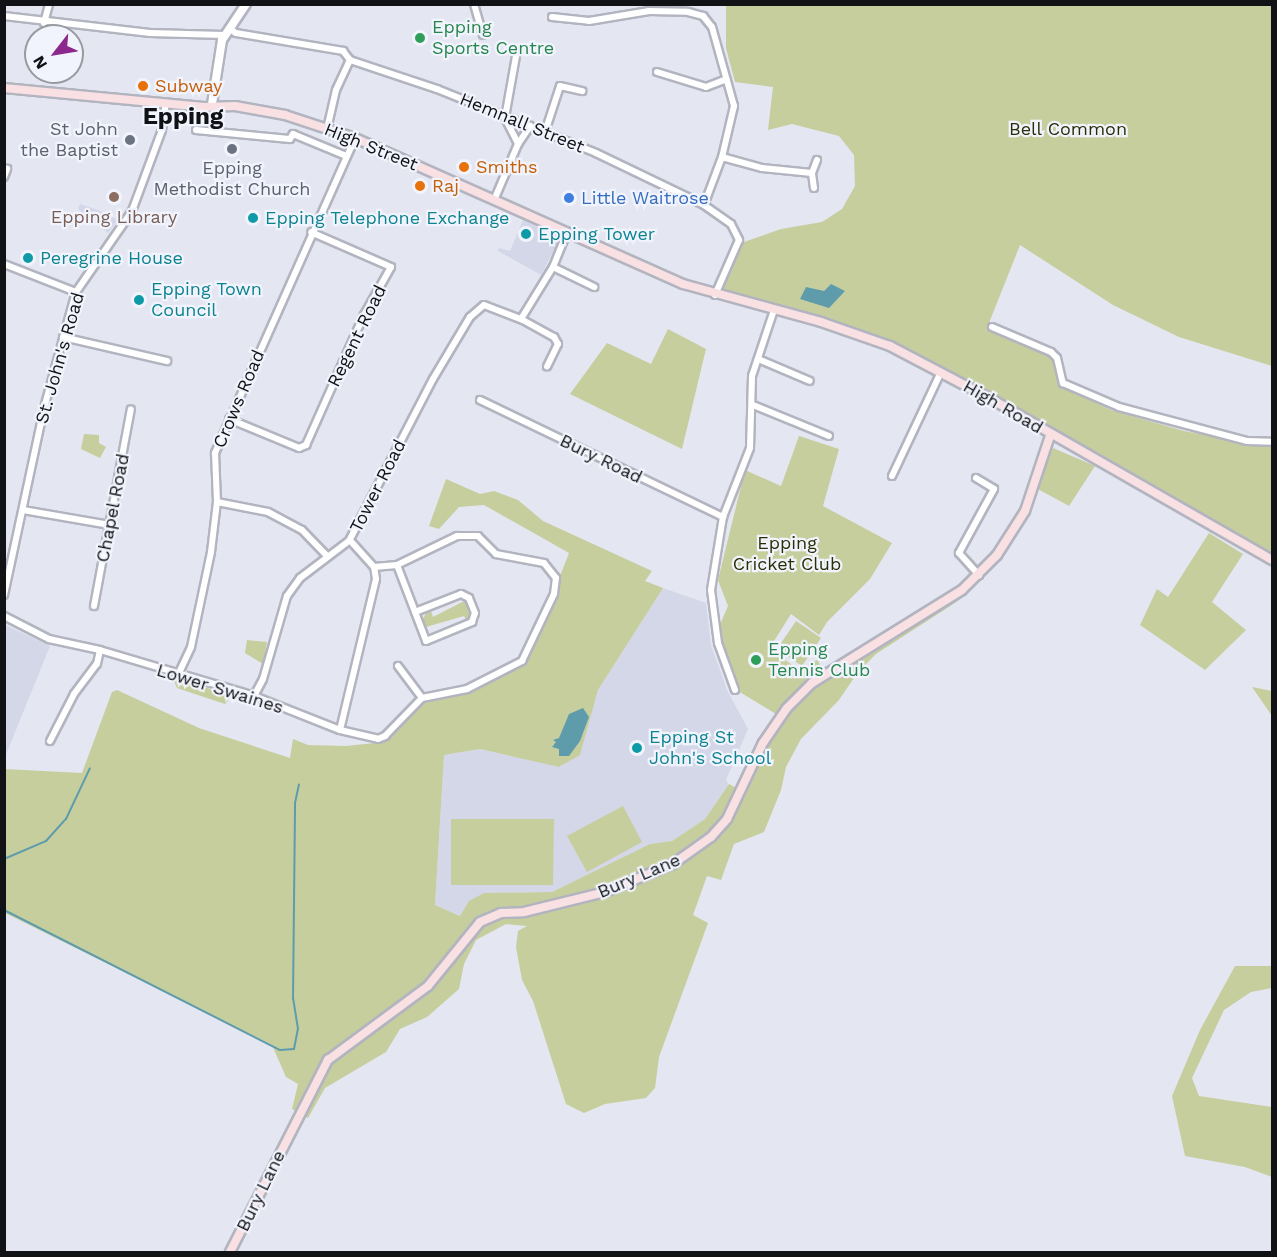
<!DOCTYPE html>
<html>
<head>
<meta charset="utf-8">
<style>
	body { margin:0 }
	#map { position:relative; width:1277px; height:1257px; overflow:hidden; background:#e4e6f2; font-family:"Work Sans",sans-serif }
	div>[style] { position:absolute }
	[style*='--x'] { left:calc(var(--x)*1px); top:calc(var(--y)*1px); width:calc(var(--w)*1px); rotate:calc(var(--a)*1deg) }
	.built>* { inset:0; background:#d4d7e8 }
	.green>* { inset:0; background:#c6ce9e }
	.water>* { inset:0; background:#5e9cac }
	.stream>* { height:2px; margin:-1px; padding:0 1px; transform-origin:1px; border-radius:1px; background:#5e9cac }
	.roads { filter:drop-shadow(2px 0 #b2b4bf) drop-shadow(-2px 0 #b2b4bf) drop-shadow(0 2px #b2b4bf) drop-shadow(0 -2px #b2b4bf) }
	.minor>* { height:6px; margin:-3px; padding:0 3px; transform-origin:3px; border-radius:3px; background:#fff }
	.tertiary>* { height:8px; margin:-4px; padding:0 4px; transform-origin:4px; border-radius:4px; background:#fff }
	.secondary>* { height:8px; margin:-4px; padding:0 4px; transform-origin:4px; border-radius:4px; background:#f8e0e3 }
	.dots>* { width:16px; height:16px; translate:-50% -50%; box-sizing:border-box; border:3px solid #f2f4fd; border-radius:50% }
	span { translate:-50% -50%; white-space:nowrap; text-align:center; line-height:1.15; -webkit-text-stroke:4.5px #f2f4fd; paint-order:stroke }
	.leisure-label { font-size:18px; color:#27864d }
	.left { translate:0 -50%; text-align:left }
	.food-label { font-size:18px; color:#c56008 }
	.street-label { font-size:18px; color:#111215 }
	.park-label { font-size:18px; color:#2a2e06 }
	.worship-label { font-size:18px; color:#5b616d }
	.right { translate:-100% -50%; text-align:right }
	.shop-label { font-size:18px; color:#366cbe }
	.education-label { font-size:18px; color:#785e54 }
	.culture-label { font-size:18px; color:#0d838f }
	.district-label { font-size:24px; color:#111215; font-weight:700 }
	.frame { position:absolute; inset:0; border:6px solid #111215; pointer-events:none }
	.north { position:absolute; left:24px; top:24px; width:60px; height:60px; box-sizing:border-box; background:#f2f4fd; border:2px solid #989aa0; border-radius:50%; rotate:239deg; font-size:16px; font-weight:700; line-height:24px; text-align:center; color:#111215 }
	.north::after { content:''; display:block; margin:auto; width:21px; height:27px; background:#8c278d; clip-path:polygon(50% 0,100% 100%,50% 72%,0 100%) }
</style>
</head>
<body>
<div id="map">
	<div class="built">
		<div style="clip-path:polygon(80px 204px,98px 210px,118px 220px,108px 233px,78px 209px)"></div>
		<div style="clip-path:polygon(523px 220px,556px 235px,557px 244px,541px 275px,498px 251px,499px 248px,510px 251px)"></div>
		<div style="clip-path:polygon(663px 588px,706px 603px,711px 645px,727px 690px,748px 729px,726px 780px,729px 784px,705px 819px,672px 841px,650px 844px,552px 892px,484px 893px,461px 916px,435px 905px,444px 755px,480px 749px,560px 767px,580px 754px,598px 690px)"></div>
		<div style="clip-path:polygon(5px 625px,50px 646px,5px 757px)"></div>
	</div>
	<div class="green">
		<div style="clip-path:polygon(726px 5px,1272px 5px,1272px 366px,1179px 337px,1113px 305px,1020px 245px,987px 328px,1051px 355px,1059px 385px,1111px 410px,1184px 431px,1272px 447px,1272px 557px,890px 342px,720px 292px,744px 242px,781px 229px,822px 222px,842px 209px,855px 186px,854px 155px,839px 136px,792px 124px,768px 130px,773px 87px,735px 82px,726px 48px)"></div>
		<div style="clip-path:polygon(668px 329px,706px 349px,682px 449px,570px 394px,607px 343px,651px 364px)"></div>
		<div style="clip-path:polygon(84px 434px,99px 435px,99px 443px,106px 447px,100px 458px,81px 449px)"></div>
		<div style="clip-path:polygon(799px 436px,839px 449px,823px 506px,892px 543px,870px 579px,827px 622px,819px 635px,791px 614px,769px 649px,801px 671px,817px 660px,825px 671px,961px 599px,876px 654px,858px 672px,839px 700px,801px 739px,786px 767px,781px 790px,764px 832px,734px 844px,721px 880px,707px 876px,693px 915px,708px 923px,659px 1057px,655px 1088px,646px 1098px,605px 1104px,584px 1113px,566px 1104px,533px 1001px,522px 980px,516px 947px,518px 931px,527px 926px,506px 924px,476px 940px,464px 964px,459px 989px,427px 1017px,400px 1029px,386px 1052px,325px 1088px,308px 1118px,292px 1109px,298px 1084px,286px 1077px,272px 1045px,5px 913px,4px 769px,82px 773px,112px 692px,117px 690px,199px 728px,290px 758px,293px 739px,308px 745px,346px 746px,384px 742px,423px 699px,470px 692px,526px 663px,569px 553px,484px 505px,459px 507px,439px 529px,429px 526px,446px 479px,480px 494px,494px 491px,518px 500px,543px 521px,652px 571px,645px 581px,663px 588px,598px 690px,580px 755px,559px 767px,480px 749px,444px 755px,435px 905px,460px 916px,469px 901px,484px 893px,552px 892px,650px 844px,672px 841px,705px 819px,729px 784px,744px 792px,768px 742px,784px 718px,781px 710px,776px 714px,738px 691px,722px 643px,719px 627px,728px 606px,718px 580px,745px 470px,781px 486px)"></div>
		<div style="clip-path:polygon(1053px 448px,1095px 466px,1069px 506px,1036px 488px)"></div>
		<div style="clip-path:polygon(1209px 533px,1243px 554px,1212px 602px,1246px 630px,1205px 670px,1140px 625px,1157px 589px,1168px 597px)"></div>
		<div style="clip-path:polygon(468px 599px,474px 613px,471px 621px,467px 622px,464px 616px,426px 627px,423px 619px,426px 613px,431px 611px,433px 617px)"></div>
		<div style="clip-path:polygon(796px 621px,821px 638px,802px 666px,777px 649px)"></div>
		<div style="clip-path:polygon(247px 640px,267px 642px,263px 664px,245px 653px)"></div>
		<div style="clip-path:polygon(172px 676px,173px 677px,232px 696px,225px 704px,177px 688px)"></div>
		<div style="clip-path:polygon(1252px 687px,1272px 691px,1272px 716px)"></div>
		<div style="clip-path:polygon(623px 806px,642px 842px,587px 872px,567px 836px)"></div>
		<div style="clip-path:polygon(451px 819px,554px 819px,553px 885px,451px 885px)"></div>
		<div style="clip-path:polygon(1235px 966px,1272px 966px,1272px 988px,1251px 992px,1224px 1010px,1192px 1078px,1199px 1096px,1272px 1107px,1272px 1177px,1245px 1167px,1185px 1156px,1172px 1096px,1200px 1030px)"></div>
	</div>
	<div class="water">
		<div style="clip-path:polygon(831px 284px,845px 291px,829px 308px,800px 299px,806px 287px,824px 291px)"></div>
		<div style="clip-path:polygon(583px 708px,589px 717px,580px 741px,569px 756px,559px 756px,559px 749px,552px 747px,556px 742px,553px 740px,559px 738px,569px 714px)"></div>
	</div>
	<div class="stream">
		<div style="--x:4;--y:859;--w:46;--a:-23.2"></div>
		<div style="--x:46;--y:841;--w:30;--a:-48"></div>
		<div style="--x:66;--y:819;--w:56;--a:-64.8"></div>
		<div style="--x:4;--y:910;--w:309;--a:26.9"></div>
		<div style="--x:280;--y:1050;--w:14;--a:-4"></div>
		<div style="--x:294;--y:1049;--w:20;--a:-79"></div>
		<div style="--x:298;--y:1029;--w:30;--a:-99"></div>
		<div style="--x:293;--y:999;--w:196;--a:-89.4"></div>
		<div style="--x:295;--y:803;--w:19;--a:-78"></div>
	</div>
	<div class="roads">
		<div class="minor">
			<div style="--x:474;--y:4;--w:32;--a:74"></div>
			<div style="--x:4;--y:16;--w:147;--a:6.6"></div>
			<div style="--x:150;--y:33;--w:74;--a:1.5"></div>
			<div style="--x:552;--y:17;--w:37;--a:6"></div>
			<div style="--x:589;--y:21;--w:61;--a:-9.5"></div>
			<div style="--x:649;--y:11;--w:39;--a:1"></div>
			<div style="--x:688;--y:12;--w:16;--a:15"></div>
			<div style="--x:703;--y:16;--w:14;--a:51"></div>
			<div style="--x:712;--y:27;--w:82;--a:74.4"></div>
			<div style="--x:734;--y:106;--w:52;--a:103.2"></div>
			<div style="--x:722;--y:157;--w:51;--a:110.6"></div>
			<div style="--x:44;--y:23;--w:20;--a:-75"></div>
			<div style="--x:230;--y:29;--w:7;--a:34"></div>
			<div style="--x:236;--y:33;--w:109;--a:9.5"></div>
			<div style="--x:343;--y:51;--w:11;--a:52"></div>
			<div style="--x:350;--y:60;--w:92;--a:18.4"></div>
			<div style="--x:437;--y:89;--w:171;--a:21.9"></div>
			<div style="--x:596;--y:153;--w:120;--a:25.7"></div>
			<div style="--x:704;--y:205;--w:33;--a:35"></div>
			<div style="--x:731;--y:224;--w:18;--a:63"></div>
			<div style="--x:739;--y:240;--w:60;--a:113.6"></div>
			<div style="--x:516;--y:56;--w:63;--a:100.1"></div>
			<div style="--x:505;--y:118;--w:29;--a:63"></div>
			<div style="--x:657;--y:72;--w:51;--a:17"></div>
			<div style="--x:706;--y:87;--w:22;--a:-21"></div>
			<div style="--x:327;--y:129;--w:40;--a:-77"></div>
			<div style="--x:336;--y:90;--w:33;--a:-65"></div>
			<div style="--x:196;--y:130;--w:94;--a:5.5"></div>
			<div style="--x:290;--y:139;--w:6;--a:-59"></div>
			<div style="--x:293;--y:134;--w:57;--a:22.5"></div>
			<div style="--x:545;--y:132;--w:48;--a:-71.9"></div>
			<div style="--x:560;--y:86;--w:23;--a:13"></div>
			<div style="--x:722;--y:157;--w:41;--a:15.4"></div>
			<div style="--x:762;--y:168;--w:50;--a:5.7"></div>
			<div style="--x:4;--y:177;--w:9;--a:-69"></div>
			<div style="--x:814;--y:188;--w:15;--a:-98"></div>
			<div style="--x:812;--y:173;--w:14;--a:-69"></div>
			<div style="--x:495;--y:198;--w:59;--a:-66.9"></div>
			<div style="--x:518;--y:144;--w:22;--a:-56"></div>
			<div style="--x:4;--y:264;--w:77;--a:21.3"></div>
			<div style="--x:553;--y:267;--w:46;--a:26"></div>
			<div style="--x:521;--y:319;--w:38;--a:29"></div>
			<div style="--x:554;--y:337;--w:8;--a:60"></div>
			<div style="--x:558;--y:344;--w:25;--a:116"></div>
			<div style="--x:992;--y:327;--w:64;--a:23"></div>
			<div style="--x:1051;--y:352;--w:8;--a:45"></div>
			<div style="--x:1057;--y:358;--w:26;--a:77"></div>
			<div style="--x:1063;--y:383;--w:61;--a:23.2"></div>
			<div style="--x:1119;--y:407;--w:132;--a:14.9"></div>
			<div style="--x:1247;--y:441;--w:25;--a:2"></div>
			<div style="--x:63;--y:337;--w:107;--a:13"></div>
			<div style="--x:758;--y:359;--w:56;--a:22.9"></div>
			<div style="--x:480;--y:400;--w:270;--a:25.7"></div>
			<div style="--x:753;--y:405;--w:82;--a:22.2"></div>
			<div style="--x:229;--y:419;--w:76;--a:22.5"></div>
			<div style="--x:299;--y:448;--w:8;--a:-23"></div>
			<div style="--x:306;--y:445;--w:142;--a:-66"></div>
			<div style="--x:364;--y:315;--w:55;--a:-60.6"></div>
			<div style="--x:391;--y:267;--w:87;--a:-156.4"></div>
			<div style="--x:892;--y:476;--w:115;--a:-64.8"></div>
			<div style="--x:976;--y:478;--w:21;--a:31"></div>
			<div style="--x:994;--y:489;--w:73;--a:118.7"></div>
			<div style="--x:959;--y:553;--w:30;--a:48"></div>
			<div style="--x:217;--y:502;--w:52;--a:11.1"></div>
			<div style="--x:268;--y:512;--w:38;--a:28"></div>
			<div style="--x:302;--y:530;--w:37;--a:46"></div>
			<div style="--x:23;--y:510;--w:88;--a:9.8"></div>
			<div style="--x:397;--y:565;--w:50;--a:69"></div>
			<div style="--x:415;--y:612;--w:31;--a:69"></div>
			<div style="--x:426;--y:641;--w:50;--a:-22.4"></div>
			<div style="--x:472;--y:622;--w:9;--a:-72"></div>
			<div style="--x:475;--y:613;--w:16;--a:-112"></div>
			<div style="--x:469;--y:598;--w:9;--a:-153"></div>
			<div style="--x:461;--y:594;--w:49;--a:158.6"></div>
			<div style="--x:4;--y:595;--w:191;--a:-77.9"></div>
			<div style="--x:44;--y:408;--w:120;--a:-74.6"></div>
			<div style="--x:76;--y:292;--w:98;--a:-55.3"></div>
			<div style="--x:132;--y:211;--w:86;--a:-69.7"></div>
			<div style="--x:162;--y:130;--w:27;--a:-82"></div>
			<div style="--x:94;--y:606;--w:200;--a:-79.4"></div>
			<div style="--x:4;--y:616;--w:51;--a:27.1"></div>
			<div style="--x:49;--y:639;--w:52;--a:12.2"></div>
			<div style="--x:100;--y:650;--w:161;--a:16.6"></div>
			<div style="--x:254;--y:696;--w:92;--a:21.6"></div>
			<div style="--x:340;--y:730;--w:39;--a:13"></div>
			<div style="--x:378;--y:739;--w:8;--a:-23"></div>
			<div style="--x:385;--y:736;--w:53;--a:-45.8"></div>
			<div style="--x:422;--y:698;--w:46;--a:-11.3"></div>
			<div style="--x:467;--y:689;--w:62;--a:-27"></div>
			<div style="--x:522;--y:661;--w:74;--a:-64.5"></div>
			<div style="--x:554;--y:594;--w:16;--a:-83"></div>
			<div style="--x:556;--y:578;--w:19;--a:-129"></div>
			<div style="--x:544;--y:563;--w:49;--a:-169.4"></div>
			<div style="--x:496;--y:554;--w:25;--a:-135"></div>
			<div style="--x:478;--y:536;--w:21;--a:180"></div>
			<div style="--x:457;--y:536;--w:67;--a:154.2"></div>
			<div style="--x:397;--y:565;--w:23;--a:175"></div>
			<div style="--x:398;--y:666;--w:40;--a:53"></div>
			<div style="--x:178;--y:675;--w:31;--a:-65"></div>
			<div style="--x:191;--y:647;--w:97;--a:-78.1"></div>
			<div style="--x:211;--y:552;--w:50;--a:-83.2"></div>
			<div style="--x:217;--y:502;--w:49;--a:-92.3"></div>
			<div style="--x:215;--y:453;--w:345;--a:-66"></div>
			<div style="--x:735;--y:690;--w:50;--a:-109.9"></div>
			<div style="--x:718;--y:643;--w:53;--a:-97.5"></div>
			<div style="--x:711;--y:590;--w:74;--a:-80.7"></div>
			<div style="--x:723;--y:517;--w:74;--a:-68.6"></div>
			<div style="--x:750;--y:448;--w:72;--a:-88.4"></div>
			<div style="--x:752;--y:376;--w:70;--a:-71.6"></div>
			<div style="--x:254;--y:696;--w:19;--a:-62"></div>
			<div style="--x:263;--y:679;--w:86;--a:-73.9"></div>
			<div style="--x:287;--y:596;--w:22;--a:-54"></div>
			<div style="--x:300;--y:578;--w:61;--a:-37.1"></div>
			<div style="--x:349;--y:541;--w:182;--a:-62.6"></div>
			<div style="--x:433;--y:379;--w:72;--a:-59.2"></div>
			<div style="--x:470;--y:317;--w:18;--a:-41"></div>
			<div style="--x:484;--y:305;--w:40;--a:21"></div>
			<div style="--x:521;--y:319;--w:61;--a:-58.4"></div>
			<div style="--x:553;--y:267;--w:38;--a:-68"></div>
			<div style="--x:340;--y:730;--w:155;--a:-76.6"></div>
			<div style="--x:376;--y:579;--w:12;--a:-99"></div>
			<div style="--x:374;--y:567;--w:36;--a:-132"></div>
			<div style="--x:50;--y:741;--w:53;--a:-62.9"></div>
			<div style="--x:74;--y:694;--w:38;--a:-53"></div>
			<div style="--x:97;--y:664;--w:14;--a:-78"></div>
		</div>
		<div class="tertiary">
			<div style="--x:212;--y:104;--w:65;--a:-81.1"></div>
			<div style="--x:222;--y:40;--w:43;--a:-56.3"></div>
		</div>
		<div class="secondary">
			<div style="--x:4;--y:88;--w:201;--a:5.4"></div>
			<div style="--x:204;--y:107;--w:31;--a:-2"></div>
			<div style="--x:235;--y:106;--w:51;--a:10.2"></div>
			<div style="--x:285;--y:115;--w:74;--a:18.2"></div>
			<div style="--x:355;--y:138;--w:359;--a:24"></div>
			<div style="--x:683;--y:284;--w:143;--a:15.4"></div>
			<div style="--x:821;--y:322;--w:73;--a:19.2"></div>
			<div style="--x:890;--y:346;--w:114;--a:27.7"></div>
			<div style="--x:991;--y:399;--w:324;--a:29.8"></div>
			<div style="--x:230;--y:1252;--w:216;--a:-63"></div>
			<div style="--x:328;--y:1060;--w:124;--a:-36.5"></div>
			<div style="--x:428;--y:986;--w:82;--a:-50.9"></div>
			<div style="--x:480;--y:922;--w:23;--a:-23"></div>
			<div style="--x:501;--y:913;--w:23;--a:-2"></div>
			<div style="--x:524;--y:912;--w:83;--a:-13.9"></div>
			<div style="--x:605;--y:892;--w:74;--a:-22.4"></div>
			<div style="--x:673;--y:864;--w:47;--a:-35.4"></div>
			<div style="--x:711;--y:837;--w:24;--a:-48"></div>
			<div style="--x:727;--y:819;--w:84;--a:-64.7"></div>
			<div style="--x:763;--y:743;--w:42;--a:-55.6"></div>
			<div style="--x:787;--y:708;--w:35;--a:-45"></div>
			<div style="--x:812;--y:683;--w:176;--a:-31.8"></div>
			<div style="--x:962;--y:590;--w:49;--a:-45"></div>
			<div style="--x:997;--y:555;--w:52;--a:-57.5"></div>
			<div style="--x:1025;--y:511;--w:79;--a:-71.6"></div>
		</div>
	</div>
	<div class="dots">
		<div style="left:420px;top:38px;background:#2e9e5b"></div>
		<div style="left:143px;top:86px;background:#e8710a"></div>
		<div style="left:130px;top:140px;background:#6b7280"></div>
		<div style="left:232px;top:149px;background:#6b7280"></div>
		<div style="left:464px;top:167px;background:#e8710a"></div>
		<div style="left:420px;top:186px;background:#e8710a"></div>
		<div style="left:114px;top:197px;background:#8d6e63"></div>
		<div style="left:569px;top:198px;background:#3f7fe0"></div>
		<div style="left:253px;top:218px;background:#0f9aa8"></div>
		<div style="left:526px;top:234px;background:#0f9aa8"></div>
		<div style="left:28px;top:258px;background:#0f9aa8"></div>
		<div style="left:139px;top:300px;background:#0f9aa8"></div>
		<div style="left:756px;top:660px;background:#2e9e5b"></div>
		<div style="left:637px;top:748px;background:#0f9aa8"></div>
	</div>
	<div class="leisure-label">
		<span class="left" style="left:432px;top:38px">Epping<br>Sports Centre</span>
		<span class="left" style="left:768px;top:660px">Epping<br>Tennis Club</span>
	</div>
	<div class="food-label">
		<span class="left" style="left:155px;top:86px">Subway</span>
		<span class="left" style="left:476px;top:167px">Smiths</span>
		<span class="left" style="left:432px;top:186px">Raj</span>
	</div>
	<div class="street-label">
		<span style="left:522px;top:123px;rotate:22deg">Hemnall Street</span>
		<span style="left:371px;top:147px;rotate:22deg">High Street</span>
		<span style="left:357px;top:336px;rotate:-64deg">Regent Road</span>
		<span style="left:60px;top:358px;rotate:-74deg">St. John's Road</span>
		<span style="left:239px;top:399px;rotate:-67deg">Crows Road</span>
		<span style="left:1003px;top:407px;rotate:30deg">High Road</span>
		<span style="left:601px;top:459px;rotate:26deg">Bury Road</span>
		<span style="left:378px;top:486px;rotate:-63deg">Tower Road</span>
		<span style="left:113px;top:508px;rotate:-79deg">Chapel Road</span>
		<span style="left:220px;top:689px;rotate:17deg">Lower Swaines</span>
		<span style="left:639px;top:876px;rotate:-23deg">Bury Lane</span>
		<span style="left:261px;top:1191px;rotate:-64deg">Bury Lane</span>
	</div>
	<div class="park-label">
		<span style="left:1068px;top:129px">Bell Common</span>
		<span style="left:787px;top:554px">Epping<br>Cricket Club</span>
	</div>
	<div class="worship-label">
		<span class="right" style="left:118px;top:140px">St John<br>the Baptist</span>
		<span style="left:232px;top:179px">Epping<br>Methodist Church</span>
	</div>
	<div class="shop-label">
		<span class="left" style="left:581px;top:198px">Little Waitrose</span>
	</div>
	<div class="education-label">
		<span style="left:114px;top:217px">Epping Library</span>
	</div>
	<div class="culture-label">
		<span class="left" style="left:265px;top:218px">Epping Telephone Exchange</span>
		<span class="left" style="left:538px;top:234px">Epping Tower</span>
		<span class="left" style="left:40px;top:258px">Peregrine House</span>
		<span class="left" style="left:151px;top:300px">Epping Town<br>Council</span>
		<span class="left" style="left:649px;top:748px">Epping St<br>John's School</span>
	</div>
	<div class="district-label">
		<span style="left:183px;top:117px">Epping</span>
	</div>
	<div class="frame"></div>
	<div class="north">N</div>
</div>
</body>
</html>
